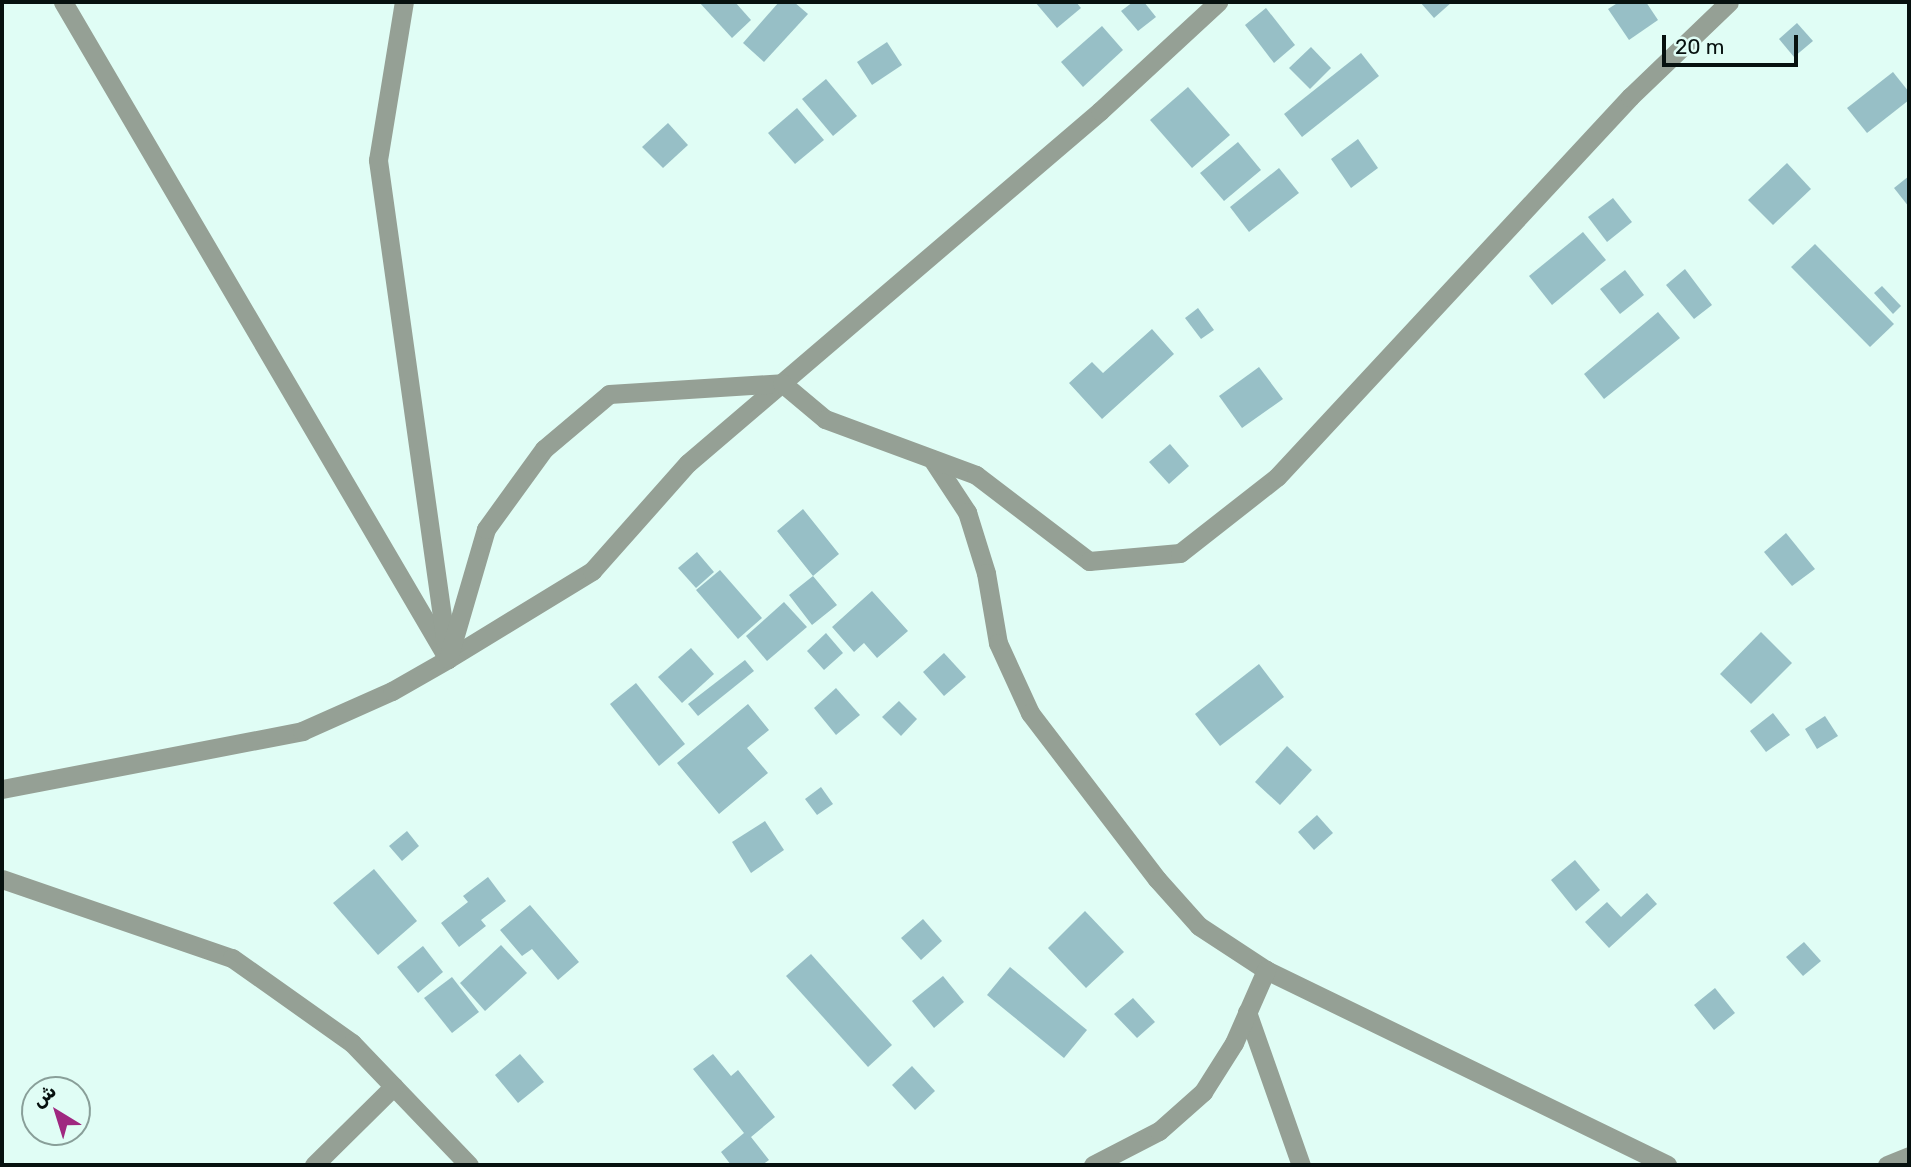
<!DOCTYPE html>
<html>
<head>
<meta charset="utf-8">
<style>
	body { margin:0 }
	#map { position:relative; width:1911px; height:1167px; overflow:hidden; background:#e0fdf5; font-family:Rubik,"Noto Sans Arabic",sans-serif }
	div>[style] { position:absolute }
	[style*='--x'] { left:calc(var(--x)*1px); top:calc(var(--y)*1px); width:calc(var(--w)*1px); rotate:calc(var(--a)*1deg) }
	.building>* { inset:0; background:#97bfc6 }
	.minor>* { height:19px; margin:-9.5px; padding:0 9.5px; transform-origin:9.5px; border-radius:9.5px; background:#95a095 }
	span { translate:-50% -50%; white-space:nowrap; text-align:center; line-height:1.15; -webkit-text-stroke:5px #e0fdf5; paint-order:stroke }
	.frame { position:absolute; inset:0; border:4px solid #07110f; pointer-events:none }
	.north { position:absolute; left:21px; top:1076px; width:70px; height:70px; box-sizing:border-box; background:#e0fdf5; border:2px solid #899f99; border-radius:50%; rotate:322deg; font-size:19px; font-weight:700; line-height:28px; text-align:center; color:#07110f }
	.north::after { content:''; display:block; margin:auto; width:24px; height:32px; background:#9f2880; clip-path:polygon(50% 0,100% 100%,50% 72%,0 100%) }
	.scale { position:absolute; left:1662px; top:35px; width:136px; height:32px; box-sizing:border-box; border:4px solid #07110f; border-top:0; padding-left:9px; font-size:21px; line-height:24px; white-space:nowrap; color:#07110f; -webkit-text-stroke:5px #e0fdf5; paint-order:stroke }
</style>
</head>
<body>
<div id="map">
	<div class="building">
		<div style="clip-path:polygon(699px 2px,735px 2px,751px 20px,732px 38px)"></div>
		<div style="clip-path:polygon(779px 2px,794px 2px,808px 14px,764px 62px,743px 43px)"></div>
		<div style="clip-path:polygon(1035px 2px,1076px 2px,1081px 8px,1057px 28px)"></div>
		<div style="clip-path:polygon(1133px 2px,1144px 2px,1156px 17px,1138px 31px,1121px 11px)"></div>
		<div style="clip-path:polygon(1420px 2px,1452px 2px,1434px 18px)"></div>
		<div style="clip-path:polygon(1619px 2px,1646px 2px,1658px 20px,1629px 40px,1608px 9px)"></div>
		<div style="clip-path:polygon(1266px 8px,1295px 45px,1274px 63px,1245px 25px)"></div>
		<div style="clip-path:polygon(1797px 23px,1813px 41px,1794px 57px,1779px 39px)"></div>
		<div style="clip-path:polygon(1102px 26px,1123px 50px,1083px 87px,1061px 62px)"></div>
		<div style="clip-path:polygon(887px 42px,902px 65px,872px 85px,857px 62px)"></div>
		<div style="clip-path:polygon(1311px 47px,1331px 68px,1310px 89px,1289px 68px)"></div>
		<div style="clip-path:polygon(1361px 53px,1379px 76px,1302px 137px,1284px 114px)"></div>
		<div style="clip-path:polygon(1893px 72px,1909px 92px,1909px 100px,1867px 133px,1847px 108px)"></div>
		<div style="clip-path:polygon(826px 79px,857px 116px,833px 136px,802px 99px)"></div>
		<div style="clip-path:polygon(1188px 87px,1230px 135px,1192px 168px,1150px 120px)"></div>
		<div style="clip-path:polygon(797px 108px,824px 140px,795px 164px,768px 133px)"></div>
		<div style="clip-path:polygon(668px 123px,688px 145px,663px 168px,642px 147px)"></div>
		<div style="clip-path:polygon(1358px 139px,1378px 168px,1351px 188px,1331px 159px)"></div>
		<div style="clip-path:polygon(1238px 142px,1261px 170px,1224px 201px,1200px 173px)"></div>
		<div style="clip-path:polygon(1787px 163px,1811px 189px,1773px 225px,1748px 200px)"></div>
		<div style="clip-path:polygon(1279px 168px,1299px 193px,1249px 232px,1230px 207px)"></div>
		<div style="clip-path:polygon(1909px 176px,1909px 207px,1894px 188px)"></div>
		<div style="clip-path:polygon(1613px 198px,1632px 222px,1607px 242px,1588px 217px)"></div>
		<div style="clip-path:polygon(1583px 232px,1606px 260px,1552px 305px,1529px 276px)"></div>
		<div style="clip-path:polygon(1815px 244px,1894px 324px,1870px 347px,1791px 267px)"></div>
		<div style="clip-path:polygon(1685px 269px,1712px 305px,1694px 319px,1666px 285px)"></div>
		<div style="clip-path:polygon(1625px 270px,1644px 295px,1620px 314px,1600px 289px)"></div>
		<div style="clip-path:polygon(1882px 286px,1901px 306px,1893px 314px,1874px 293px)"></div>
		<div style="clip-path:polygon(1198px 308px,1214px 330px,1201px 339px,1185px 318px)"></div>
		<div style="clip-path:polygon(1658px 312px,1680px 338px,1604px 399px,1584px 374px)"></div>
		<div style="clip-path:polygon(1152px 329px,1174px 354px,1102px 419px,1069px 383px,1092px 362px,1103px 373px)"></div>
		<div style="clip-path:polygon(1259px 367px,1283px 399px,1242px 428px,1219px 396px)"></div>
		<div style="clip-path:polygon(1170px 444px,1189px 466px,1169px 484px,1149px 462px)"></div>
		<div style="clip-path:polygon(803px 509px,839px 554px,813px 576px,837px 605px,812px 625px,789px 595px,813px 576px,777px 531px)"></div>
		<div style="clip-path:polygon(1786px 533px,1815px 569px,1792px 586px,1764px 552px)"></div>
		<div style="clip-path:polygon(697px 552px,714px 572px,696px 588px,678px 568px)"></div>
		<div style="clip-path:polygon(720px 570px,762px 618px,738px 639px,696px 590px)"></div>
		<div style="clip-path:polygon(872px 591px,908px 631px,877px 658px,864px 643px,854px 652px,832px 627px)"></div>
		<div style="clip-path:polygon(784px 602px,807px 627px,767px 661px,746px 636px)"></div>
		<div style="clip-path:polygon(1761px 632px,1792px 663px,1751px 704px,1720px 674px)"></div>
		<div style="clip-path:polygon(826px 633px,843px 653px,824px 670px,807px 651px)"></div>
		<div style="clip-path:polygon(691px 648px,714px 674px,682px 703px,658px 677px)"></div>
		<div style="clip-path:polygon(944px 653px,966px 677px,944px 696px,923px 672px)"></div>
		<div style="clip-path:polygon(745px 660px,754px 671px,698px 716px,688px 704px)"></div>
		<div style="clip-path:polygon(1259px 664px,1284px 697px,1220px 746px,1195px 714px)"></div>
		<div style="clip-path:polygon(636px 683px,685px 744px,659px 766px,610px 704px)"></div>
		<div style="clip-path:polygon(836px 688px,860px 715px,836px 735px,814px 708px)"></div>
		<div style="clip-path:polygon(899px 701px,917px 719px,901px 736px,882px 717px)"></div>
		<div style="clip-path:polygon(748px 704px,769px 730px,747px 748px,768px 773px,719px 814px,677px 763px)"></div>
		<div style="clip-path:polygon(1773px 713px,1790px 735px,1766px 752px,1750px 731px)"></div>
		<div style="clip-path:polygon(1825px 716px,1838px 736px,1817px 749px,1805px 729px)"></div>
		<div style="clip-path:polygon(1287px 746px,1312px 770px,1280px 805px,1255px 782px)"></div>
		<div style="clip-path:polygon(821px 787px,833px 804px,817px 815px,805px 799px)"></div>
		<div style="clip-path:polygon(1317px 815px,1333px 833px,1314px 850px,1298px 832px)"></div>
		<div style="clip-path:polygon(765px 821px,784px 850px,751px 873px,732px 842px)"></div>
		<div style="clip-path:polygon(407px 831px,419px 846px,402px 861px,389px 846px)"></div>
		<div style="clip-path:polygon(1575px 860px,1600px 890px,1576px 911px,1551px 880px)"></div>
		<div style="clip-path:polygon(374px 869px,417px 921px,378px 955px,333px 903px)"></div>
		<div style="clip-path:polygon(488px 877px,506px 901px,481px 920px,486px 926px,459px 947px,441px 923px,468px 902px,463px 896px)"></div>
		<div style="clip-path:polygon(1647px 893px,1657px 904px,1609px 948px,1585px 922px,1607px 902px,1621px 917px)"></div>
		<div style="clip-path:polygon(530px 905px,579px 962px,558px 980px,532px 949px,522px 956px,500px 930px)"></div>
		<div style="clip-path:polygon(1085px 911px,1124px 952px,1086px 988px,1048px 948px)"></div>
		<div style="clip-path:polygon(923px 919px,942px 941px,921px 960px,901px 938px)"></div>
		<div style="clip-path:polygon(1804px 942px,1821px 961px,1803px 976px,1786px 957px)"></div>
		<div style="clip-path:polygon(501px 945px,527px 973px,485px 1011px,460px 983px)"></div>
		<div style="clip-path:polygon(423px 946px,443px 972px,418px 993px,397px 967px)"></div>
		<div style="clip-path:polygon(811px 954px,892px 1045px,868px 1067px,786px 976px)"></div>
		<div style="clip-path:polygon(1010px 967px,1087px 1030px,1064px 1058px,987px 995px)"></div>
		<div style="clip-path:polygon(943px 976px,964px 1002px,934px 1028px,912px 1001px)"></div>
		<div style="clip-path:polygon(452px 977px,479px 1012px,452px 1033px,424px 998px)"></div>
		<div style="clip-path:polygon(1715px 988px,1735px 1013px,1714px 1030px,1694px 1005px)"></div>
		<div style="clip-path:polygon(1133px 998px,1155px 1022px,1137px 1038px,1114px 1014px)"></div>
		<div style="clip-path:polygon(520px 1054px,544px 1082px,518px 1103px,495px 1075px)"></div>
		<div style="clip-path:polygon(713px 1054px,731px 1076px,738px 1070px,775px 1117px,751px 1137px,769px 1160px,762px 1165px,731px 1165px,721px 1152px,744px 1133px,693px 1069px)"></div>
		<div style="clip-path:polygon(912px 1066px,935px 1091px,915px 1110px,892px 1085px)"></div>
	</div>
	<div class="minor">
		<div style="--x:63;--y:2;--w:761;--a:59.63"></div>
		<div style="--x:448;--y:659;--w:504;--a:-97.99"></div>
		<div style="--x:378;--y:160;--w:160;--a:-80.7"></div>
		<div style="--x:932;--y:459;--w:64;--a:56.6"></div>
		<div style="--x:967;--y:512;--w:64;--a:72.7"></div>
		<div style="--x:986;--y:573;--w:71;--a:80.3"></div>
		<div style="--x:998;--y:643;--w:77;--a:65.4"></div>
		<div style="--x:1030;--y:713;--w:209;--a:52.6"></div>
		<div style="--x:1157;--y:879;--w:63;--a:48.2"></div>
		<div style="--x:1199;--y:926;--w:80;--a:33.3"></div>
		<div style="--x:1266;--y:970;--w:446;--a:25.9"></div>
		<div style="--x:448;--y:659;--w:169;--a:-31.4"></div>
		<div style="--x:592;--y:571;--w:144;--a:-48.4"></div>
		<div style="--x:688;--y:463;--w:542;--a:-40.51"></div>
		<div style="--x:1100;--y:111;--w:161;--a:-42.7"></div>
		<div style="--x:2;--y:789;--w:306;--a:-10.9"></div>
		<div style="--x:302;--y:731;--w:98;--a:-24"></div>
		<div style="--x:392;--y:691;--w:64;--a:-29.7"></div>
		<div style="--x:448;--y:659;--w:135;--a:-73.7"></div>
		<div style="--x:486;--y:529;--w:99;--a:-54.1"></div>
		<div style="--x:544;--y:449;--w:85;--a:-40.2"></div>
		<div style="--x:609;--y:394;--w:173;--a:-3.6"></div>
		<div style="--x:782;--y:383;--w:56;--a:39.9"></div>
		<div style="--x:825;--y:419;--w:161;--a:20.3"></div>
		<div style="--x:976;--y:475;--w:142;--a:37.3"></div>
		<div style="--x:1089;--y:561;--w:91;--a:-5"></div>
		<div style="--x:1180;--y:553;--w:123;--a:-38.1"></div>
		<div style="--x:1277;--y:477;--w:519;--a:-47.11"></div>
		<div style="--x:1630;--y:97;--w:137;--a:-43.8"></div>
		<div style="--x:2;--y:879;--w:243;--a:19"></div>
		<div style="--x:232;--y:958;--w:147;--a:35.3"></div>
		<div style="--x:352;--y:1043;--w:169;--a:46.2"></div>
		<div style="--x:1247;--y:1012;--w:162;--a:70.6"></div>
		<div style="--x:314;--y:1165;--w:112;--a:-44.6"></div>
		<div style="--x:1093;--y:1165;--w:74;--a:-27.3"></div>
		<div style="--x:1159;--y:1131;--w:59;--a:-41.6"></div>
		<div style="--x:1203;--y:1092;--w:58;--a:-57.7"></div>
		<div style="--x:1234;--y:1043;--w:80;--a:-66.3"></div>
		<div style="--x:1887;--y:1165;--w:24;--a:-22"></div>
	</div>
	<div class="frame"></div>
	<div class="north">ش</div>
	<div class="scale">20 m</div>
</div>
</body>
</html>
